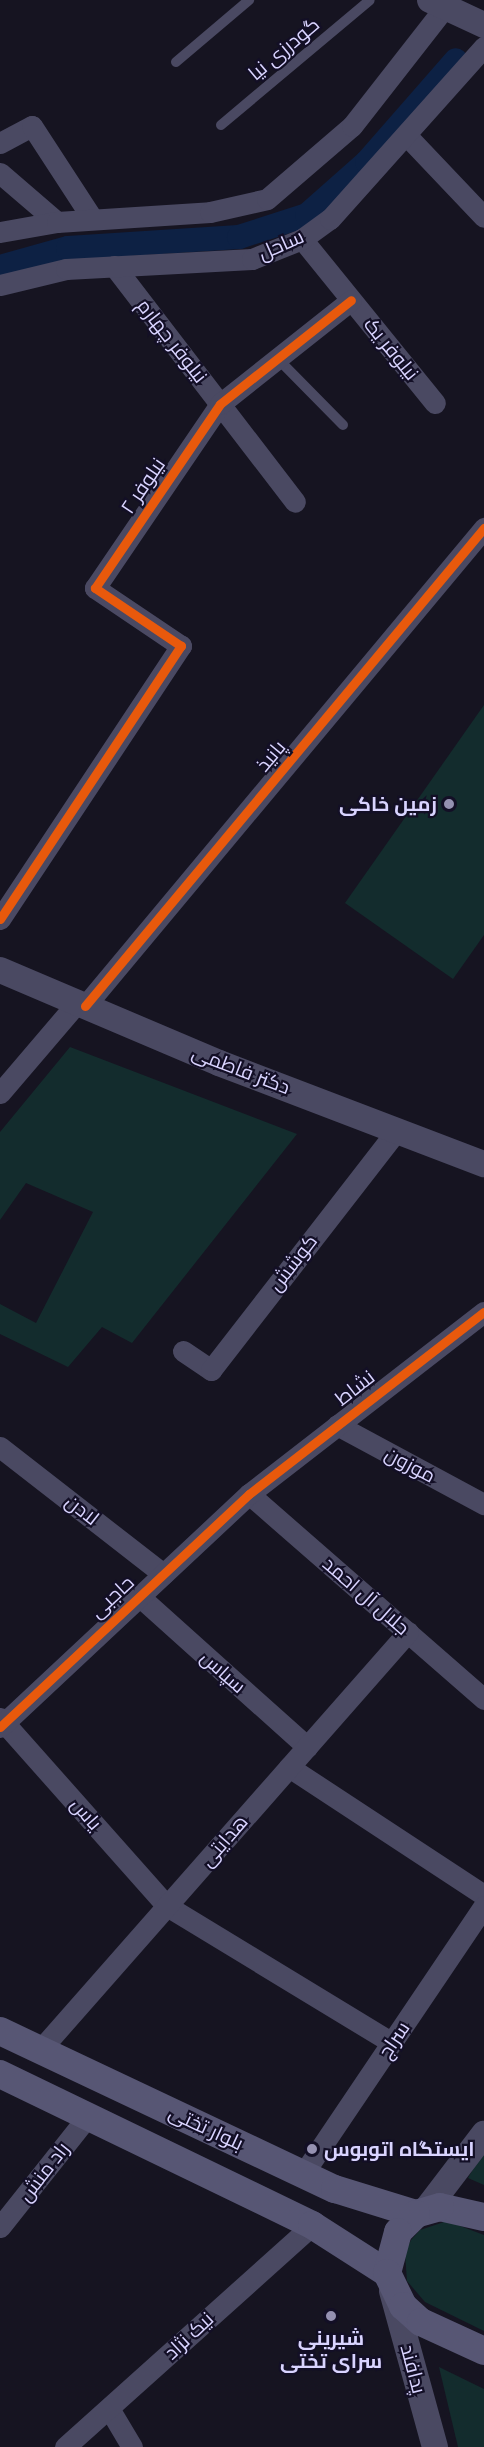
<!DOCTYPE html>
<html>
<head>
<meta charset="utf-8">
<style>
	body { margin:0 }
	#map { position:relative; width:484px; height:2447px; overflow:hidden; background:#161421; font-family:Roboto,Cairo,sans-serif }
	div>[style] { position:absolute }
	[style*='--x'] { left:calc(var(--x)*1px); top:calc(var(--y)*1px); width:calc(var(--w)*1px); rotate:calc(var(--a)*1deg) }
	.green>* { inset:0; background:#132c2d }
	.canal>* { height:24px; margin:-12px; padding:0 12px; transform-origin:12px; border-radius:12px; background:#0d2144 }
	.service>* { height:10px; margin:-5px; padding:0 5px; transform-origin:5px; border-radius:5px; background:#4a4962 }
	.minor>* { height:21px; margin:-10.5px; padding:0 10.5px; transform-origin:10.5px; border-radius:10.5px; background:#4a4962 }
	.tertiary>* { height:26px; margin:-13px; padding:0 13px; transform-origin:13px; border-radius:13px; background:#4a4962 }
	.secondary>* { height:28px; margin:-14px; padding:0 14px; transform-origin:14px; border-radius:14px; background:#575674 }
	.cycleway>* { height:9px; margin:-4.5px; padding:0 4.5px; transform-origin:4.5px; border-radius:4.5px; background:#e8590c }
	.dots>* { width:16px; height:16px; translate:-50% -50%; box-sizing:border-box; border:3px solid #130f26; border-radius:50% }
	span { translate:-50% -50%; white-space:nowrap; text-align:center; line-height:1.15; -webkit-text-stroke:4.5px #130f26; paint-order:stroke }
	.street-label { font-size:20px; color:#d9d4ff }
	.poi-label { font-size:20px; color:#d9d4ff; font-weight:700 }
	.right { translate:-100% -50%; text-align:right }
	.left { translate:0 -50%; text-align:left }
</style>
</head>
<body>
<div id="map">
	<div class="green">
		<div style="clip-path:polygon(484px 705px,484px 935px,453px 979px,345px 903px)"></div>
		<div style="clip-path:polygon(70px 1047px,297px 1134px,132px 1343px,102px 1327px,68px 1367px,0 1334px,0 1304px,36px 1323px,93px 1212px,26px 1183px,0 1220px,0 1132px)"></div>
		<div style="clip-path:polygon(484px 2150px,484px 2185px,468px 2178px)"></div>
		<div style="clip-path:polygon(447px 2221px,484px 2235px,484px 2331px,425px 2302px,407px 2281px,405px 2253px,411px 2240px,420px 2230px)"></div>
		<div style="clip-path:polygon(439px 2367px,484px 2389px,484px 2447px,458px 2447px)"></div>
	</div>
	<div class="canal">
		<div style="--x:0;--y:267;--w:71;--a:-15.6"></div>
		<div style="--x:68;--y:248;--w:171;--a:-3.7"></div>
		<div style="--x:239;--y:237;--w:71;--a:-17.9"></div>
		<div style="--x:307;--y:215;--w:80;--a:-41.5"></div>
		<div style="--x:367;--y:162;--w:135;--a:-48.9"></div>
	</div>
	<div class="service">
		<div style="--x:176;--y:62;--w:96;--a:-40.3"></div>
		<div style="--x:221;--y:125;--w:194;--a:-40"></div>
		<div style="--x:277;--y:358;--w:94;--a:45.4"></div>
	</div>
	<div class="minor">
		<div style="--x:408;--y:137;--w:110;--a:46.5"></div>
		<div style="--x:0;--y:143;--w:36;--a:-28"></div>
		<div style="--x:32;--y:126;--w:110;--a:56.9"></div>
		<div style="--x:0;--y:173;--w:75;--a:40.7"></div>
		<div style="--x:0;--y:232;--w:58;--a:-10"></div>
		<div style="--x:57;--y:222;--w:153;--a:-3.7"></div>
		<div style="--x:210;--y:212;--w:58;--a:-12.8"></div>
		<div style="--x:267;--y:199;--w:112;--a:-40.7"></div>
		<div style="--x:352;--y:126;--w:151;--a:-52"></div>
		<div style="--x:302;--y:239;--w:211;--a:51"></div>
		<div style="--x:114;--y:266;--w:297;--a:52.5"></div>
		<div style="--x:0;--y:285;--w:68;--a:-13.6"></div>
		<div style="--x:66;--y:269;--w:186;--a:-3.1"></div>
		<div style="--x:252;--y:259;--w:54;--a:-21.8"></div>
		<div style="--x:302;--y:239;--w:34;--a:-36"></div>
		<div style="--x:330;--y:219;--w:231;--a:-48.2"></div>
		<div style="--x:0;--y:919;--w:328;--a:-56.5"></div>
		<div style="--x:181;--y:646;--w:104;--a:-146"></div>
		<div style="--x:95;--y:588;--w:222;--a:-55.8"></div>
		<div style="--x:220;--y:404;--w:167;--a:-38.4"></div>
		<div style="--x:85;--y:1006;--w:623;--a:-50.15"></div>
		<div style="--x:0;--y:1093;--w:118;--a:-49.5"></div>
		<div style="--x:183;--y:1351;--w:34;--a:34"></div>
		<div style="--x:211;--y:1370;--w:304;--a:-52.2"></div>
		<div style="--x:337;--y:1425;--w:167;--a:28.3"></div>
		<div style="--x:0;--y:1447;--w:207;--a:37.9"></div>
		<div style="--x:249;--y:1494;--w:312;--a:41.1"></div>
		<div style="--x:139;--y:1596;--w:226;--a:41.9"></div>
		<div style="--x:0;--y:1718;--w:251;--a:48.4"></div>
		<div style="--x:167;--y:1906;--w:263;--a:31.3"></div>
		<div style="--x:0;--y:1727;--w:341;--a:-43.1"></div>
		<div style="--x:249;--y:1494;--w:297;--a:-37.8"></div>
		<div style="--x:289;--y:1767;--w:233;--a:33.3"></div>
		<div style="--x:40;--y:2050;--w:557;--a:-48.64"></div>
		<div style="--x:303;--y:2174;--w:323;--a:-56"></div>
		<div style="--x:0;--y:2227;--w:142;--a:-51.6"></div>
		<div style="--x:110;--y:2410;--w:43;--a:59.3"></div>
		<div style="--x:65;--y:2447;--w:332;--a:-41.9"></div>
	</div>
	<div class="tertiary">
		<div style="--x:430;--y:0;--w:60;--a:24.8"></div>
		<div style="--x:0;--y:970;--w:238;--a:23"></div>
		<div style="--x:219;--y:1063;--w:284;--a:20.9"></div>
		<div style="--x:426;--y:2210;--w:96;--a:-52.7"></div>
		<div style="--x:392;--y:2291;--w:162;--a:74.6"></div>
	</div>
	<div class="secondary">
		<div style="--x:0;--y:2031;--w:370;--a:25.3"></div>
		<div style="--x:335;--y:2189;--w:85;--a:17.2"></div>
		<div style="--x:0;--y:2074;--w:347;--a:25.8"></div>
		<div style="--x:312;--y:2225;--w:89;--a:32.6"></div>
		<div style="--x:484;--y:2217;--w:45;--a:-167.2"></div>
		<div style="--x:440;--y:2207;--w:25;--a:164"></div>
		<div style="--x:416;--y:2214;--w:25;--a:135"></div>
		<div style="--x:398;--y:2232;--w:42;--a:105"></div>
		<div style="--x:387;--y:2273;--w:37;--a:64"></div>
		<div style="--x:403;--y:2306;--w:24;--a:42"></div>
		<div style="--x:421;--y:2322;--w:69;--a:24.7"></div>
	</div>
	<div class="cycleway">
		<div style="--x:0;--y:919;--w:328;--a:-56.5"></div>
		<div style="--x:181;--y:646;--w:104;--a:-146"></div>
		<div style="--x:95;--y:588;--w:222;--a:-55.8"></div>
		<div style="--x:220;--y:404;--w:167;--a:-38.4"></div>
		<div style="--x:85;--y:1006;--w:623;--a:-50.15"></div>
		<div style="--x:0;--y:1727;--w:341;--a:-43.1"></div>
		<div style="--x:249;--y:1494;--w:297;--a:-37.8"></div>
	</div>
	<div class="dots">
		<div style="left:449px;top:804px;background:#9591b1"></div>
		<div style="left:312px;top:2149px;background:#9591b1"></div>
		<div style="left:331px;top:2316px;background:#9591b1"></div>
	</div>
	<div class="street-label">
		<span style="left:284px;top:49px;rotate:-40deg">گودرزی نیا</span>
		<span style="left:281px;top:245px;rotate:-24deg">ساحل</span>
		<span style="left:172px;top:341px;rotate:52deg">نیلوفر چهارم</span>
		<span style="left:391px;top:349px;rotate:51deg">نیلوفر یک</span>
		<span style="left:143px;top:486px;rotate:-56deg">نیلوفر ۲</span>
		<span style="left:271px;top:756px;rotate:-50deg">پانیذ</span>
		<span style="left:241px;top:1070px;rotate:21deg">دکتر فاطمی</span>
		<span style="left:293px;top:1263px;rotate:-52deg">کوشش</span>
		<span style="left:355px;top:1388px;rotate:-38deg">نشاط</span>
		<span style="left:410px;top:1465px;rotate:28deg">موزون</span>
		<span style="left:82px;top:1510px;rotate:38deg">لادن</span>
		<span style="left:366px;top:1596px;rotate:41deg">جلال آل احمد</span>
		<span style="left:112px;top:1597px;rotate:-43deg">حاجبی</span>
		<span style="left:223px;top:1672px;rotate:42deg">سپاس</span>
		<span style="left:86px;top:1814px;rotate:49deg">یاس</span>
		<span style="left:224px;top:1841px;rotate:-49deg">هدایتی</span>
		<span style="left:394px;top:2040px;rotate:-56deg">سراج</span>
		<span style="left:206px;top:2128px;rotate:25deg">بلوار تختی</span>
		<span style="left:44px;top:2172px;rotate:-52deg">راد منش</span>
		<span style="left:189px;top:2336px;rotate:-43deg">نیک نژاد</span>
		<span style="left:413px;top:2369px;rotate:75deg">پدافند</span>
	</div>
	<div class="poi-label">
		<span class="right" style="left:437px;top:804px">زمین خاکی</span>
		<span class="left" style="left:324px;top:2149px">ایستگاه اتوبوس</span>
		<span style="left:331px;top:2350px">شیرینی<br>سرای تختی</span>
	</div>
</div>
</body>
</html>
